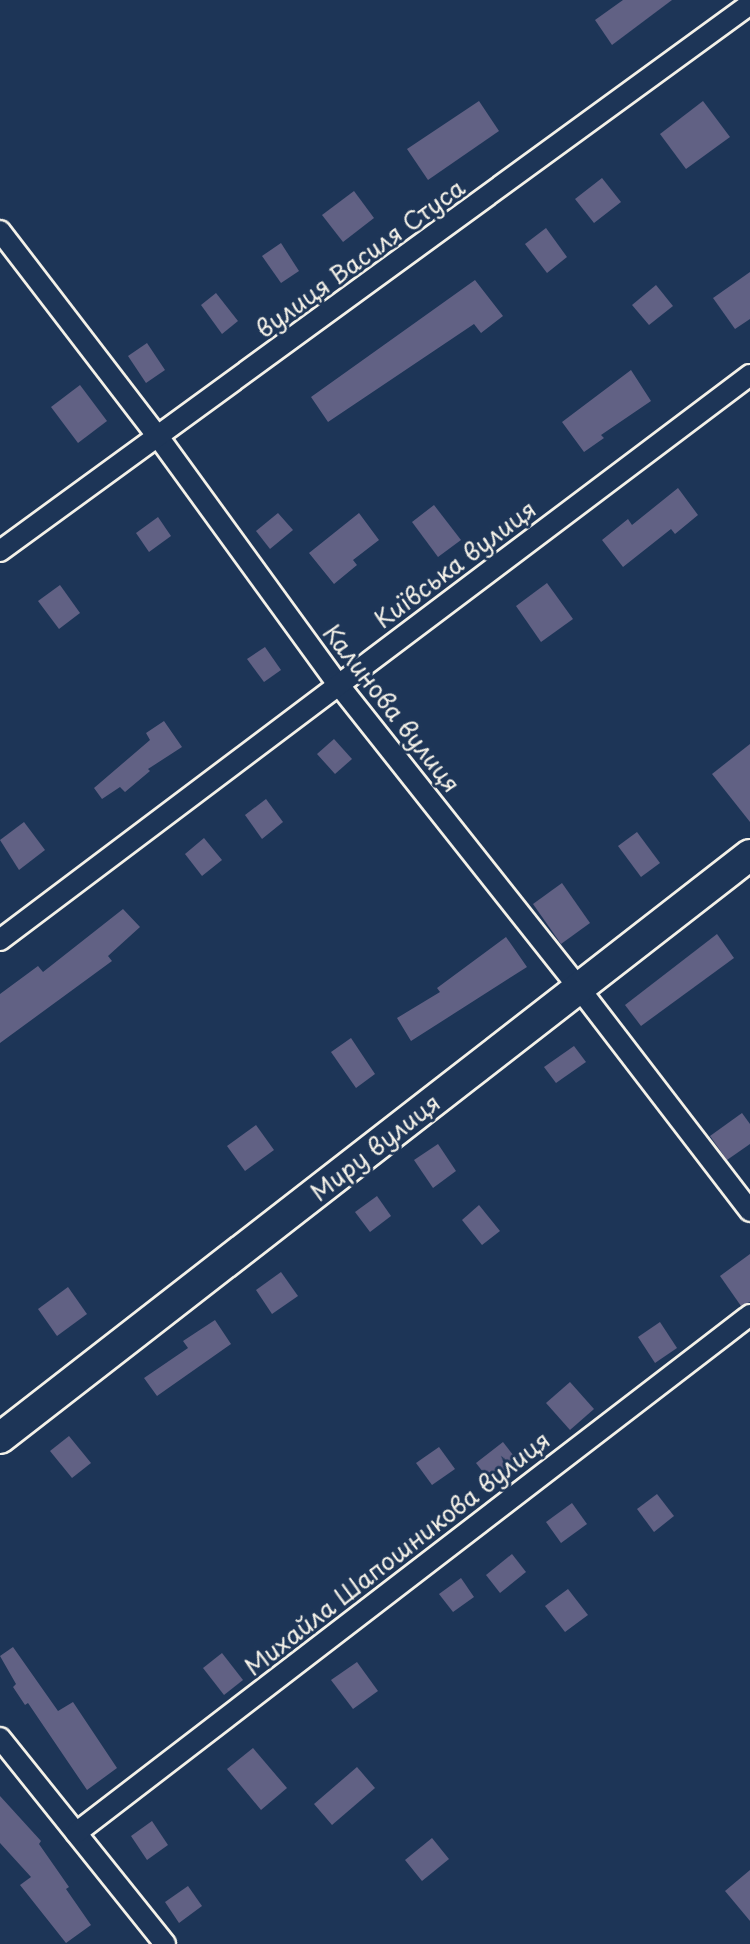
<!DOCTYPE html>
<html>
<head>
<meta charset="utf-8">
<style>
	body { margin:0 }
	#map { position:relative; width:750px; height:1944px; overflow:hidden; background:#1d3557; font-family:"Playpen Sans",sans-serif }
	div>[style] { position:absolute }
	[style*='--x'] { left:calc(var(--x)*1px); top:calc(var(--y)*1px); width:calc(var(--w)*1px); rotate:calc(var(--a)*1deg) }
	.building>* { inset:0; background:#616184 }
	.roads { filter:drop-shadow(2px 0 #f4f1e8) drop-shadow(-2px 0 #f4f1e8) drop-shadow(0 2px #f4f1e8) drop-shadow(0 -2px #f4f1e8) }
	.street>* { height:20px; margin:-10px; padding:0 10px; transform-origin:10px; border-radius:10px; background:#1d3557 }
	.secondary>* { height:30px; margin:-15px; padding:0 15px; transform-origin:15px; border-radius:15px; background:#1d3557 }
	span { translate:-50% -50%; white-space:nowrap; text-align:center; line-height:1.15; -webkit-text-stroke:6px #1d3557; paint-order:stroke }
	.street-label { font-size:24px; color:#f4f1e8 }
</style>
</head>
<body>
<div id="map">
	<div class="building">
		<div style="clip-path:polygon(623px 0,672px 0,612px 45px,595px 20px)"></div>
		<div style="clip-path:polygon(479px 101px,499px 131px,428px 180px,407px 149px)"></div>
		<div style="clip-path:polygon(703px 101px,730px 137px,686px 169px,660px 134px)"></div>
		<div style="clip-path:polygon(602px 178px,621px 202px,594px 223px,575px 199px)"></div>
		<div style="clip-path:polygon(354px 191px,374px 218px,343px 242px,322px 215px)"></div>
		<div style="clip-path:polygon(546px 228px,567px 257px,547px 273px,525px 244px)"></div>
		<div style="clip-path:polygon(281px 243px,299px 271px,281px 283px,262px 256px)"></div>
		<div style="clip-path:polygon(750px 272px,750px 319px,735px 329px,713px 298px)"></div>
		<div style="clip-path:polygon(475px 280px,503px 316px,481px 333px,474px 324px,328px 422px,311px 397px)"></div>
		<div style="clip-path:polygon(656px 285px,673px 306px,649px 325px,632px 305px)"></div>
		<div style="clip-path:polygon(216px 293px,238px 321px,222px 334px,201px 305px)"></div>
		<div style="clip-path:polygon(147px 343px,165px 370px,146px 383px,128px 356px)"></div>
		<div style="clip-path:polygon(631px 370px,651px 401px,601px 435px,604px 438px,584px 452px,562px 422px)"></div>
		<div style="clip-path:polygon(80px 385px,107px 421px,78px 443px,51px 407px)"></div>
		<div style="clip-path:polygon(678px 488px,698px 515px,675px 534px,671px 529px,623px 567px,602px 540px,628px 519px,632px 525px)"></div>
		<div style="clip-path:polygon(434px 505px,461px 540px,438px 557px,412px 522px)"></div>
		<div style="clip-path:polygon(278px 513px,293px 530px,270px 549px,256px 531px)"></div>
		<div style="clip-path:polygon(359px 513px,379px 540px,353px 560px,357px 565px,334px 584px,309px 553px)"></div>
		<div style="clip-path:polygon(158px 517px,171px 536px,149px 552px,136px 533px)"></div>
		<div style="clip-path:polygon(547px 583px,573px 619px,541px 642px,516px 606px)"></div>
		<div style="clip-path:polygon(60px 585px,80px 613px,59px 629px,38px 601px)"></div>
		<div style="clip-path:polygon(265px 647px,281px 670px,264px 682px,247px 659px)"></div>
		<div style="clip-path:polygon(164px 721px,182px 747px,148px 769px,150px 771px,125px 792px,120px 787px,102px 799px,94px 788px,150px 740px,146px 733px)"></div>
		<div style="clip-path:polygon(334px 739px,352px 759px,335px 774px,317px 754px)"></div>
		<div style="clip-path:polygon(750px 744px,750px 822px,712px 774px)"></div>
		<div style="clip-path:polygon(266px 799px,283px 822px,262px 839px,245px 815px)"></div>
		<div style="clip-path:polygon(24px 822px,45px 850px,19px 870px,0 840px)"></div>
		<div style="clip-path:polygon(637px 832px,660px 863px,641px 877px,618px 846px)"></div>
		<div style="clip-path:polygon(204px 838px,222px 860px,202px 876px,185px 854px)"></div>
		<div style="clip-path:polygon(562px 883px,590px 923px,561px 944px,533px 904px)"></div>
		<div style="clip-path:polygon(123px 909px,140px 927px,108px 956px,112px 961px,0 1043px,0 994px,38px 966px,43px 972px)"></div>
		<div style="clip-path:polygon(717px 934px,734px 958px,641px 1026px,625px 1005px)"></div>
		<div style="clip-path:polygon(506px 937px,527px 967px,411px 1041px,397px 1018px,440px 992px,437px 988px)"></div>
		<div style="clip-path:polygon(351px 1038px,375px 1074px,356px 1088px,331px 1052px)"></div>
		<div style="clip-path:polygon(574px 1046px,586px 1062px,556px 1083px,544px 1067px)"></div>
		<div style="clip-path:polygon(742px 1113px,750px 1124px,750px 1144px,727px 1160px,710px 1136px)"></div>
		<div style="clip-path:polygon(256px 1125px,274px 1150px,245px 1171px,227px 1146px)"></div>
		<div style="clip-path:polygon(438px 1144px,456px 1171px,433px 1188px,414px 1160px)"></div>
		<div style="clip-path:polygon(377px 1196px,391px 1216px,370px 1232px,355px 1212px)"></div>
		<div style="clip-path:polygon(479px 1205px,500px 1231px,482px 1245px,462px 1220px)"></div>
		<div style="clip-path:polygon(750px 1254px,750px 1302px,741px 1306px,720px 1276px)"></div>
		<div style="clip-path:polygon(281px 1272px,298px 1296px,272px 1314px,256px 1290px)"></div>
		<div style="clip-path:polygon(68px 1287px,87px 1314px,57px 1336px,38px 1309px)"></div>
		<div style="clip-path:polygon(215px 1320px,231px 1344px,157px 1396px,144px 1378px,188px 1348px,183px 1341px)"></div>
		<div style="clip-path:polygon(660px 1322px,677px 1348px,655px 1363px,638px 1337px)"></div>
		<div style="clip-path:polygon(570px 1382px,594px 1409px,570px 1430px,546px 1403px)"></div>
		<div style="clip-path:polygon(69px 1436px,91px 1463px,72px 1478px,50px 1451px)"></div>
		<div style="clip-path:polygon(503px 1442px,520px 1464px,493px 1485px,476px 1463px)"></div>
		<div style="clip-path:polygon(439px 1447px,455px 1469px,432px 1485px,416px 1463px)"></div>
		<div style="clip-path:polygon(657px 1494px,674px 1516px,654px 1532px,637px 1509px)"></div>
		<div style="clip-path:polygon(572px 1503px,587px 1524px,561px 1543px,546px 1522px)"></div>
		<div style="clip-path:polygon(512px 1554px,526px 1572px,500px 1593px,486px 1575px)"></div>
		<div style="clip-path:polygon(461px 1578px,474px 1597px,453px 1612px,439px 1594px)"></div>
		<div style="clip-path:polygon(568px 1589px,588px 1615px,565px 1632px,545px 1606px)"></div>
		<div style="clip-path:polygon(13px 1647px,58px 1711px,73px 1702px,117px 1768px,87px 1790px,28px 1703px,25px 1705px,13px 1687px,16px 1684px,0 1656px)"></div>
		<div style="clip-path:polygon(222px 1653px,243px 1680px,224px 1695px,203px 1668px)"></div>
		<div style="clip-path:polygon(357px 1662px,378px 1691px,353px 1709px,331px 1680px)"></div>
		<div style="clip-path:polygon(253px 1748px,287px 1788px,261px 1810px,227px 1769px)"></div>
		<div style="clip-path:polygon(357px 1767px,375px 1788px,332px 1825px,314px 1804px)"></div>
		<div style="clip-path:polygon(0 1796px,41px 1841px,39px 1844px,69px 1887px,66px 1889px,91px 1925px,66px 1943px,20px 1885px,31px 1877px,0 1843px)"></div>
		<div style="clip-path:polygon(152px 1821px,168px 1845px,147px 1860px,131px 1836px)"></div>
		<div style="clip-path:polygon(432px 1838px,449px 1859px,422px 1881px,405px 1860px)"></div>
		<div style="clip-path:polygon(750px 1870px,750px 1921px,725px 1891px)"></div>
		<div style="clip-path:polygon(188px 1886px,202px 1906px,179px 1923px,165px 1902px)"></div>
	</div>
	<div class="roads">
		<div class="street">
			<div style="--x:0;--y:231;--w:261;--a:52.5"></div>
			<div style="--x:159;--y:438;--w:304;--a:54"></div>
			<div style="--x:338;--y:684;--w:388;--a:51.6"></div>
			<div style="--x:579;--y:988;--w:281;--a:52.5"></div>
			<div style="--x:0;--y:551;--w:928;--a:-36.1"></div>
			<div style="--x:0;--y:940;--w:939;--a:-36.99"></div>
			<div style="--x:0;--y:1738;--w:264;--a:51.3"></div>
			<div style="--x:76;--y:1833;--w:850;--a:-37.54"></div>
		</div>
		<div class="secondary">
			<div style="--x:0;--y:1438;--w:950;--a:-37.86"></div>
		</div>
	</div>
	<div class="street-label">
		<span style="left:360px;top:258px;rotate:-36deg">вулиця Василя Стуса</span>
		<span style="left:455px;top:564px;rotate:-37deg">Київська вулиця</span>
		<span style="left:392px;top:708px;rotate:52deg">Калинова вулиця</span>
		<span style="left:375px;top:1147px;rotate:-38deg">Миру вулиця</span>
		<span style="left:397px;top:1553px;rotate:-38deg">Михайла Шапошникова вулиця</span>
	</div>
</div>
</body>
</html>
